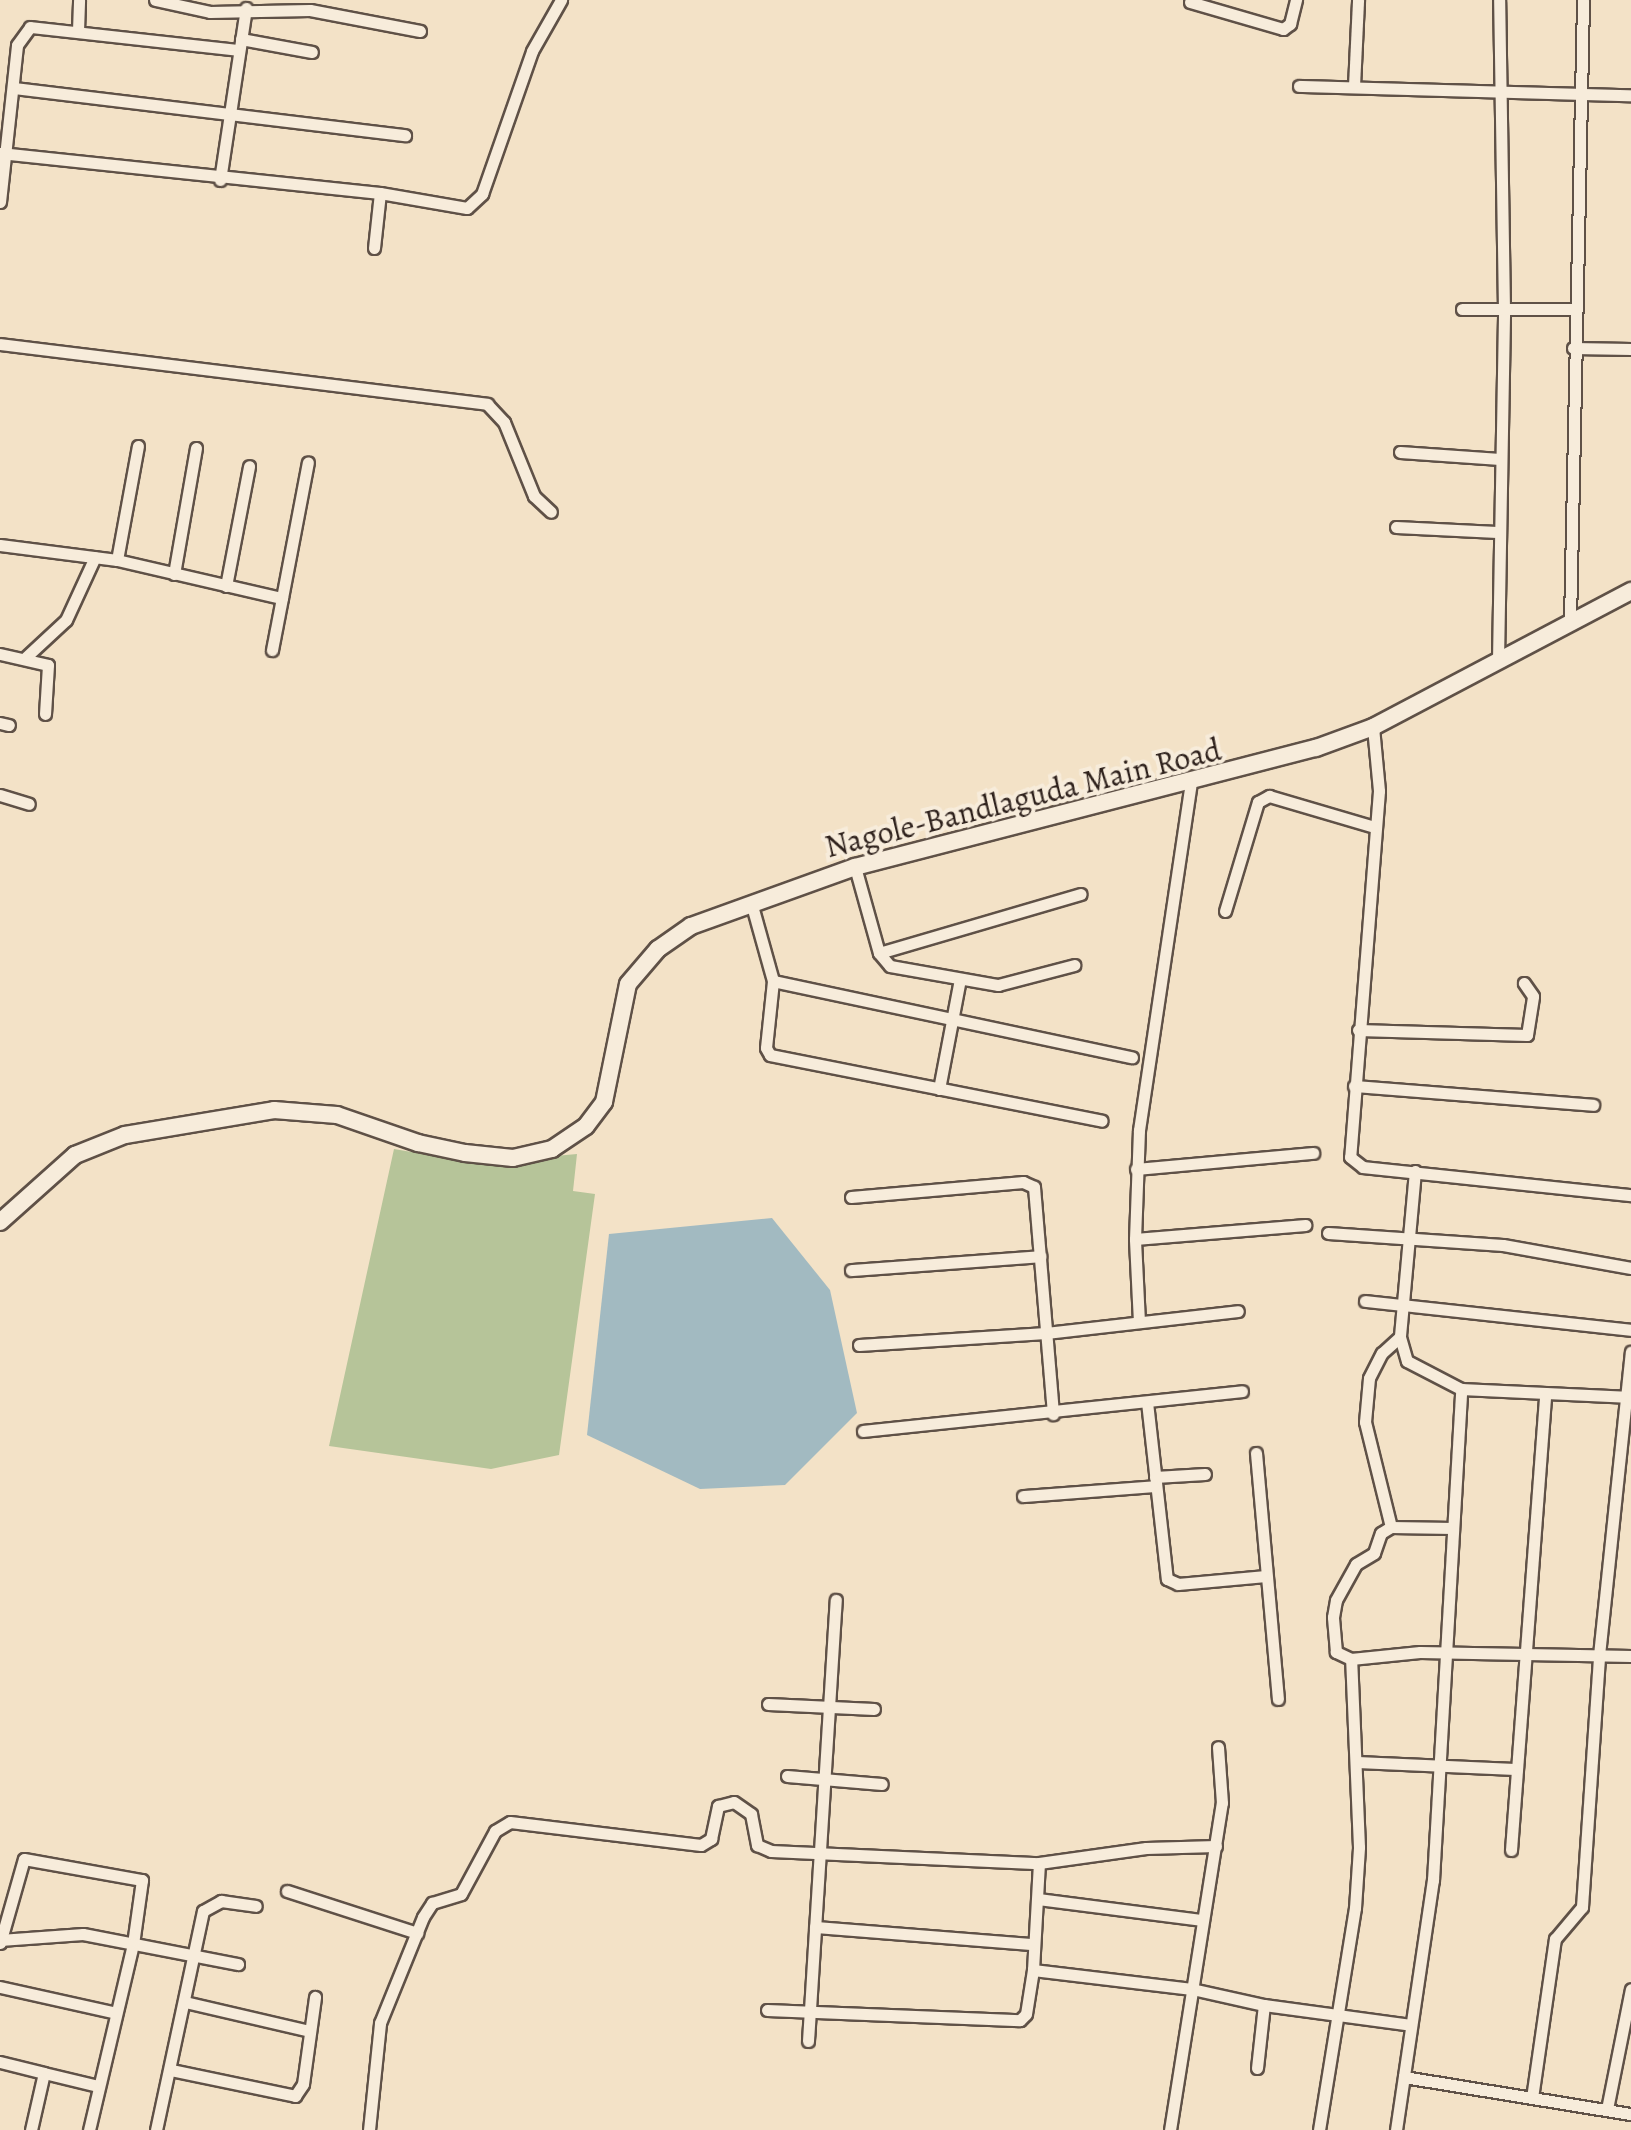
<!DOCTYPE html>
<html>
<head>
<meta charset="utf-8">
<style>
	body { margin:0 }
	#map { position:relative; width:1631px; height:2130px; overflow:hidden; background:#f3e2c7; font-family:Alegreya,serif }
	div>[style] { position:absolute }
	[style*='--x'] { left:calc(var(--x)*1px); top:calc(var(--y)*1px); width:calc(var(--w)*1px); rotate:calc(var(--a)*1deg) }
	.green>* { inset:0; background:#b6c499 }
	.water>* { inset:0; background:#a2bac1 }
	.roads { filter:drop-shadow(2px 0 #5f5147) drop-shadow(-2px 0 #5f5147) drop-shadow(0 2px #5f5147) drop-shadow(0 -2px #5f5147) }
	.street>* { height:11px; margin:-5.5px; padding:0 5.5px; transform-origin:5.5px; border-radius:5.5px; background:#f7ecdb }
	.secondary>* { height:16px; margin:-8px; padding:0 8px; transform-origin:8px; border-radius:8px; background:#f7ecdb }
	span { translate:-50% -50%; white-space:nowrap; text-align:center; line-height:1.15; -webkit-text-stroke:8px #f7ecdb; paint-order:stroke }
	.street-label { font-size:32px; color:#2e211c }
</style>
</head>
<body>
<div id="map">
	<div class="green">
		<div style="clip-path:polygon(394px 1149px,476px 1163px,577px 1154px,573px 1191px,595px 1194px,559px 1455px,491px 1469px,329px 1446px)"></div>
	</div>
	<div class="water">
		<div style="clip-path:polygon(772px 1218px,830px 1290px,857px 1413px,785px 1485px,700px 1489px,587px 1435px,609px 1234px)"></div>
	</div>
	<div class="roads">
		<div class="street">
			<div style="--x:155;--y:0;--w:56;--a:12.3"></div>
			<div style="--x:210;--y:12;--w:100;--a:-1.1"></div>
			<div style="--x:310;--y:10;--w:112;--a:10.8"></div>
			<div style="--x:1190;--y:2;--w:97;--a:16.2"></div>
			<div style="--x:1283;--y:29;--w:9;--a:-36"></div>
			<div style="--x:1290;--y:24;--w:25;--a:-76"></div>
			<div style="--x:78;--y:31;--w:31;--a:-88"></div>
			<div style="--x:241;--y:39;--w:72;--a:10.4"></div>
			<div style="--x:1299;--y:86;--w:332;--a:1.6"></div>
			<div style="--x:1354;--y:86;--w:86;--a:-87.3"></div>
			<div style="--x:14;--y:88;--w:394;--a:6.9"></div>
			<div style="--x:0;--y:153;--w:382;--a:6"></div>
			<div style="--x:380;--y:193;--w:88;--a:9.8"></div>
			<div style="--x:467;--y:208;--w:21;--a:-43"></div>
			<div style="--x:482;--y:194;--w:151;--a:-70.7"></div>
			<div style="--x:532;--y:51;--w:59;--a:-60.4"></div>
			<div style="--x:220;--y:180;--w:174;--a:-81.4"></div>
			<div style="--x:0;--y:202;--w:158;--a:-83.8"></div>
			<div style="--x:17;--y:45;--w:22;--a:-54"></div>
			<div style="--x:30;--y:27;--w:210;--a:6.3"></div>
			<div style="--x:374;--y:248;--w:55;--a:-83.8"></div>
			<div style="--x:1462;--y:309;--w:111;--a:0"></div>
			<div style="--x:0;--y:344;--w:491;--a:7"></div>
			<div style="--x:487;--y:404;--w:25;--a:47"></div>
			<div style="--x:504;--y:422;--w:80;--a:67.9"></div>
			<div style="--x:534;--y:496;--w:23;--a:43"></div>
			<div style="--x:1573;--y:348;--w:58;--a:1"></div>
			<div style="--x:1400;--y:452;--w:100;--a:4"></div>
			<div style="--x:1396;--y:527;--w:101;--a:2.8"></div>
			<div style="--x:0;--y:545;--w:118;--a:7.3"></div>
			<div style="--x:117;--y:560;--w:169;--a:13"></div>
			<div style="--x:282;--y:598;--w:53;--a:100.9"></div>
			<div style="--x:117;--y:560;--w:116;--a:-79.6"></div>
			<div style="--x:174;--y:574;--w:128;--a:-80.1"></div>
			<div style="--x:226;--y:586;--w:122;--a:-79.1"></div>
			<div style="--x:282;--y:598;--w:138;--a:-79.2"></div>
			<div style="--x:1570;--y:622;--w:622;--a:-88.8"></div>
			<div style="--x:0;--y:654;--w:49;--a:12.9"></div>
			<div style="--x:48;--y:665;--w:49;--a:93.5"></div>
			<div style="--x:26;--y:657;--w:54;--a:-42.8"></div>
			<div style="--x:66;--y:620;--w:69;--a:-65.3"></div>
			<div style="--x:1498;--y:660;--w:351;--a:-89"></div>
			<div style="--x:1504;--y:309;--w:309;--a:-90.9"></div>
			<div style="--x:0;--y:723;--w:9;--a:13"></div>
			<div style="--x:1373;--y:727;--w:64;--a:84.6"></div>
			<div style="--x:1379;--y:791;--w:367;--a:94.5"></div>
			<div style="--x:1350;--y:1157;--w:16;--a:38"></div>
			<div style="--x:1363;--y:1167;--w:269;--a:6"></div>
			<div style="--x:0;--y:795;--w:30;--a:17"></div>
			<div style="--x:855;--y:867;--w:89;--a:74.4"></div>
			<div style="--x:879;--y:953;--w:17;--a:50"></div>
			<div style="--x:890;--y:966;--w:110;--a:10"></div>
			<div style="--x:998;--y:985;--w:79;--a:-14.7"></div>
			<div style="--x:751;--y:902;--w:82;--a:74.4"></div>
			<div style="--x:773;--y:981;--w:67;--a:96"></div>
			<div style="--x:766;--y:1048;--w:8;--a:60"></div>
			<div style="--x:770;--y:1055;--w:338;--a:11.2"></div>
			<div style="--x:1225;--y:911;--w:114;--a:-73.2"></div>
			<div style="--x:1258;--y:802;--w:13;--a:-29"></div>
			<div style="--x:1269;--y:796;--w:109;--a:16.4"></div>
			<div style="--x:879;--y:953;--w:210;--a:-16.3"></div>
			<div style="--x:773;--y:981;--w:367;--a:12"></div>
			<div style="--x:1358;--y:1030;--w:169;--a:1.7"></div>
			<div style="--x:1527;--y:1035;--w:39;--a:-81"></div>
			<div style="--x:1533;--y:996;--w:16;--a:-125"></div>
			<div style="--x:1354;--y:1086;--w:240;--a:4.5"></div>
			<div style="--x:939;--y:1089;--w:112;--a:-79.2"></div>
			<div style="--x:1136;--y:1169;--w:178;--a:-5.2"></div>
			<div style="--x:1415;--y:1171;--w:167;--a:95.2"></div>
			<div style="--x:1400;--y:1337;--w:25;--a:74"></div>
			<div style="--x:1407;--y:1361;--w:61;--a:27.4"></div>
			<div style="--x:1461;--y:1389;--w:170;--a:2.7"></div>
			<div style="--x:851;--y:1197;--w:173;--a:-5"></div>
			<div style="--x:1023;--y:1182;--w:12;--a:24"></div>
			<div style="--x:1034;--y:1187;--w:228;--a:85.2"></div>
			<div style="--x:1328;--y:1233;--w:175;--a:3.9"></div>
			<div style="--x:1503;--y:1245;--w:130;--a:10.2"></div>
			<div style="--x:1135;--y:1239;--w:171;--a:-4.7"></div>
			<div style="--x:851;--y:1270;--w:190;--a:-4.2"></div>
			<div style="--x:1365;--y:1301;--w:268;--a:6.2"></div>
			<div style="--x:1139;--y:1322;--w:83;--a:-92.8"></div>
			<div style="--x:1135;--y:1239;--w:109;--a:-87.9"></div>
			<div style="--x:1139;--y:1130;--w:350;--a:-81.5"></div>
			<div style="--x:859;--y:1345;--w:187;--a:-3.7"></div>
			<div style="--x:1046;--y:1333;--w:193;--a:-6.5"></div>
			<div style="--x:1147;--y:1402;--w:178;--a:83.6"></div>
			<div style="--x:1167;--y:1579;--w:12;--a:24"></div>
			<div style="--x:1178;--y:1584;--w:88;--a:-5.2"></div>
			<div style="--x:863;--y:1431;--w:381;--a:-6"></div>
			<div style="--x:1256;--y:1453;--w:247;--a:84.9"></div>
			<div style="--x:1155;--y:1477;--w:50;--a:-3.4"></div>
			<div style="--x:1023;--y:1496;--w:133;--a:-4.3"></div>
			<div style="--x:1391;--y:1527;--w:108;--a:-103.9"></div>
			<div style="--x:1365;--y:1422;--w:44;--a:-84.8"></div>
			<div style="--x:1369;--y:1378;--w:28;--a:-63"></div>
			<div style="--x:1382;--y:1353;--w:24;--a:-42"></div>
			<div style="--x:1351;--y:1659;--w:17;--a:-155"></div>
			<div style="--x:1336;--y:1652;--w:35;--a:-95"></div>
			<div style="--x:1333;--y:1617;--w:17;--a:-80"></div>
			<div style="--x:1336;--y:1600;--w:41;--a:-60.9"></div>
			<div style="--x:1356;--y:1564;--w:21;--a:-31"></div>
			<div style="--x:1374;--y:1553;--w:21;--a:-71"></div>
			<div style="--x:1381;--y:1533;--w:12;--a:-31"></div>
			<div style="--x:1391;--y:1527;--w:62;--a:0.9"></div>
			<div style="--x:768;--y:1704;--w:106;--a:2.7"></div>
			<div style="--x:1357;--y:1762;--w:158;--a:2.5"></div>
			<div style="--x:787;--y:1776;--w:95;--a:4.8"></div>
			<div style="--x:1511;--y:1850;--w:458;--a:-85.7"></div>
			<div style="--x:287;--y:1891;--w:137;--a:17.9"></div>
			<div style="--x:1038;--y:1899;--w:166;--a:7.3"></div>
			<div style="--x:815;--y:1927;--w:217;--a:4.5"></div>
			<div style="--x:0;--y:1940;--w:83;--a:-4.1"></div>
			<div style="--x:83;--y:1934;--w:158;--a:11"></div>
			<div style="--x:0;--y:1943;--w:87;--a:-74.1"></div>
			<div style="--x:24;--y:1859;--w:120;--a:10.1"></div>
			<div style="--x:142;--y:1880;--w:65;--a:98"></div>
			<div style="--x:133;--y:1944;--w:191;--a:103.3"></div>
			<div style="--x:1033;--y:1970;--w:160;--a:6.8"></div>
			<div style="--x:1192;--y:1989;--w:74;--a:12.5"></div>
			<div style="--x:1264;--y:2005;--w:148;--a:7.7"></div>
			<div style="--x:0;--y:1987;--w:119;--a:12.6"></div>
			<div style="--x:185;--y:2002;--w:128;--a:13.1"></div>
			<div style="--x:767;--y:2010;--w:253;--a:2.3"></div>
			<div style="--x:1020;--y:2020;--w:8;--a:-45"></div>
			<div style="--x:1026;--y:2014;--w:45;--a:-81"></div>
			<div style="--x:1033;--y:1970;--w:107;--a:-86.8"></div>
			<div style="--x:808;--y:2041;--w:442;--a:-86.4"></div>
			<div style="--x:0;--y:2062;--w:45;--a:14"></div>
			<div style="--x:1257;--y:2068;--w:63;--a:-83.7"></div>
			<div style="--x:171;--y:2070;--w:127;--a:11.8"></div>
			<div style="--x:295;--y:2096;--w:14;--a:-56"></div>
			<div style="--x:303;--y:2084;--w:88;--a:-82.1"></div>
			<div style="--x:1404;--y:2077;--w:230;--a:9.3"></div>
			<div style="--x:1532;--y:2098;--w:161;--a:-81.8"></div>
			<div style="--x:1555;--y:1939;--w:42;--a:-49.8"></div>
			<div style="--x:1582;--y:1907;--w:253;--a:-86.1"></div>
			<div style="--x:1599;--y:1655;--w:305;--a:-84"></div>
			<div style="--x:1607;--y:2109;--w:122;--a:-78.7"></div>
			<div style="--x:31;--y:2130;--w:58;--a:-77.2"></div>
			<div style="--x:44;--y:2073;--w:56;--a:13.5"></div>
			<div style="--x:156;--y:2130;--w:224;--a:-77.9"></div>
			<div style="--x:203;--y:1911;--w:21;--a:-29"></div>
			<div style="--x:221;--y:1901;--w:35;--a:8"></div>
			<div style="--x:369;--y:2130;--w:108;--a:-84.1"></div>
			<div style="--x:380;--y:2023;--w:114;--a:-67.9"></div>
			<div style="--x:423;--y:1917;--w:17;--a:-57"></div>
			<div style="--x:432;--y:1903;--w:30;--a:-17"></div>
			<div style="--x:461;--y:1894;--w:72;--a:-61.6"></div>
			<div style="--x:495;--y:1831;--w:17;--a:-31"></div>
			<div style="--x:510;--y:1822;--w:192;--a:6.9"></div>
			<div style="--x:701;--y:1845;--w:12;--a:-31"></div>
			<div style="--x:711;--y:1839;--w:34;--a:-78"></div>
			<div style="--x:718;--y:1806;--w:16;--a:-14"></div>
			<div style="--x:734;--y:1802;--w:21;--a:35"></div>
			<div style="--x:751;--y:1814;--w:32;--a:79"></div>
			<div style="--x:757;--y:1845;--w:15;--a:23"></div>
			<div style="--x:771;--y:1851;--w:268;--a:2.6"></div>
			<div style="--x:1039;--y:1863;--w:108;--a:-8"></div>
			<div style="--x:1146;--y:1848;--w:70;--a:-1.6"></div>
			<div style="--x:1170;--y:2130;--w:331;--a:-81"></div>
			<div style="--x:1222;--y:1803;--w:56;--a:-94.1"></div>
			<div style="--x:1319;--y:2130;--w:225;--a:-80.8"></div>
			<div style="--x:1355;--y:1908;--w:61;--a:-86.2"></div>
			<div style="--x:1359;--y:1847;--w:188;--a:-92.4"></div>
			<div style="--x:1351;--y:1659;--w:69;--a:-5.8"></div>
			<div style="--x:1420;--y:1652;--w:211;--a:1.1"></div>
			<div style="--x:1396;--y:2130;--w:253;--a:-81.6"></div>
			<div style="--x:1433;--y:1880;--w:492;--a:-86.7"></div>
		</div>
		<div class="secondary">
			<div style="--x:0;--y:1222;--w:101;--a:-41.8"></div>
			<div style="--x:75;--y:1155;--w:54;--a:-21.8"></div>
			<div style="--x:125;--y:1135;--w:151;--a:-9.5"></div>
			<div style="--x:274;--y:1110;--w:63;--a:4.5"></div>
			<div style="--x:337;--y:1115;--w:86;--a:19.1"></div>
			<div style="--x:418;--y:1143;--w:48;--a:12"></div>
			<div style="--x:465;--y:1153;--w:48;--a:5.9"></div>
			<div style="--x:513;--y:1158;--w:40;--a:-13"></div>
			<div style="--x:552;--y:1149;--w:41;--a:-34.1"></div>
			<div style="--x:586;--y:1126;--w:30;--a:-53"></div>
			<div style="--x:604;--y:1102;--w:120;--a:-78.5"></div>
			<div style="--x:628;--y:984;--w:46;--a:-49.4"></div>
			<div style="--x:658;--y:949;--w:40;--a:-34.9"></div>
			<div style="--x:691;--y:926;--w:174;--a:-19.8"></div>
			<div style="--x:855;--y:867;--w:476;--a:-14.5"></div>
			<div style="--x:1316;--y:748;--w:61;--a:-20.2"></div>
			<div style="--x:1373;--y:727;--w:292;--a:-27.8"></div>
		</div>
	</div>
	<div class="street-label">
		<span style="left:1023px;top:798px;rotate:-14deg">Nagole-Bandlaguda Main Road</span>
	</div>
</div>
</body>
</html>
